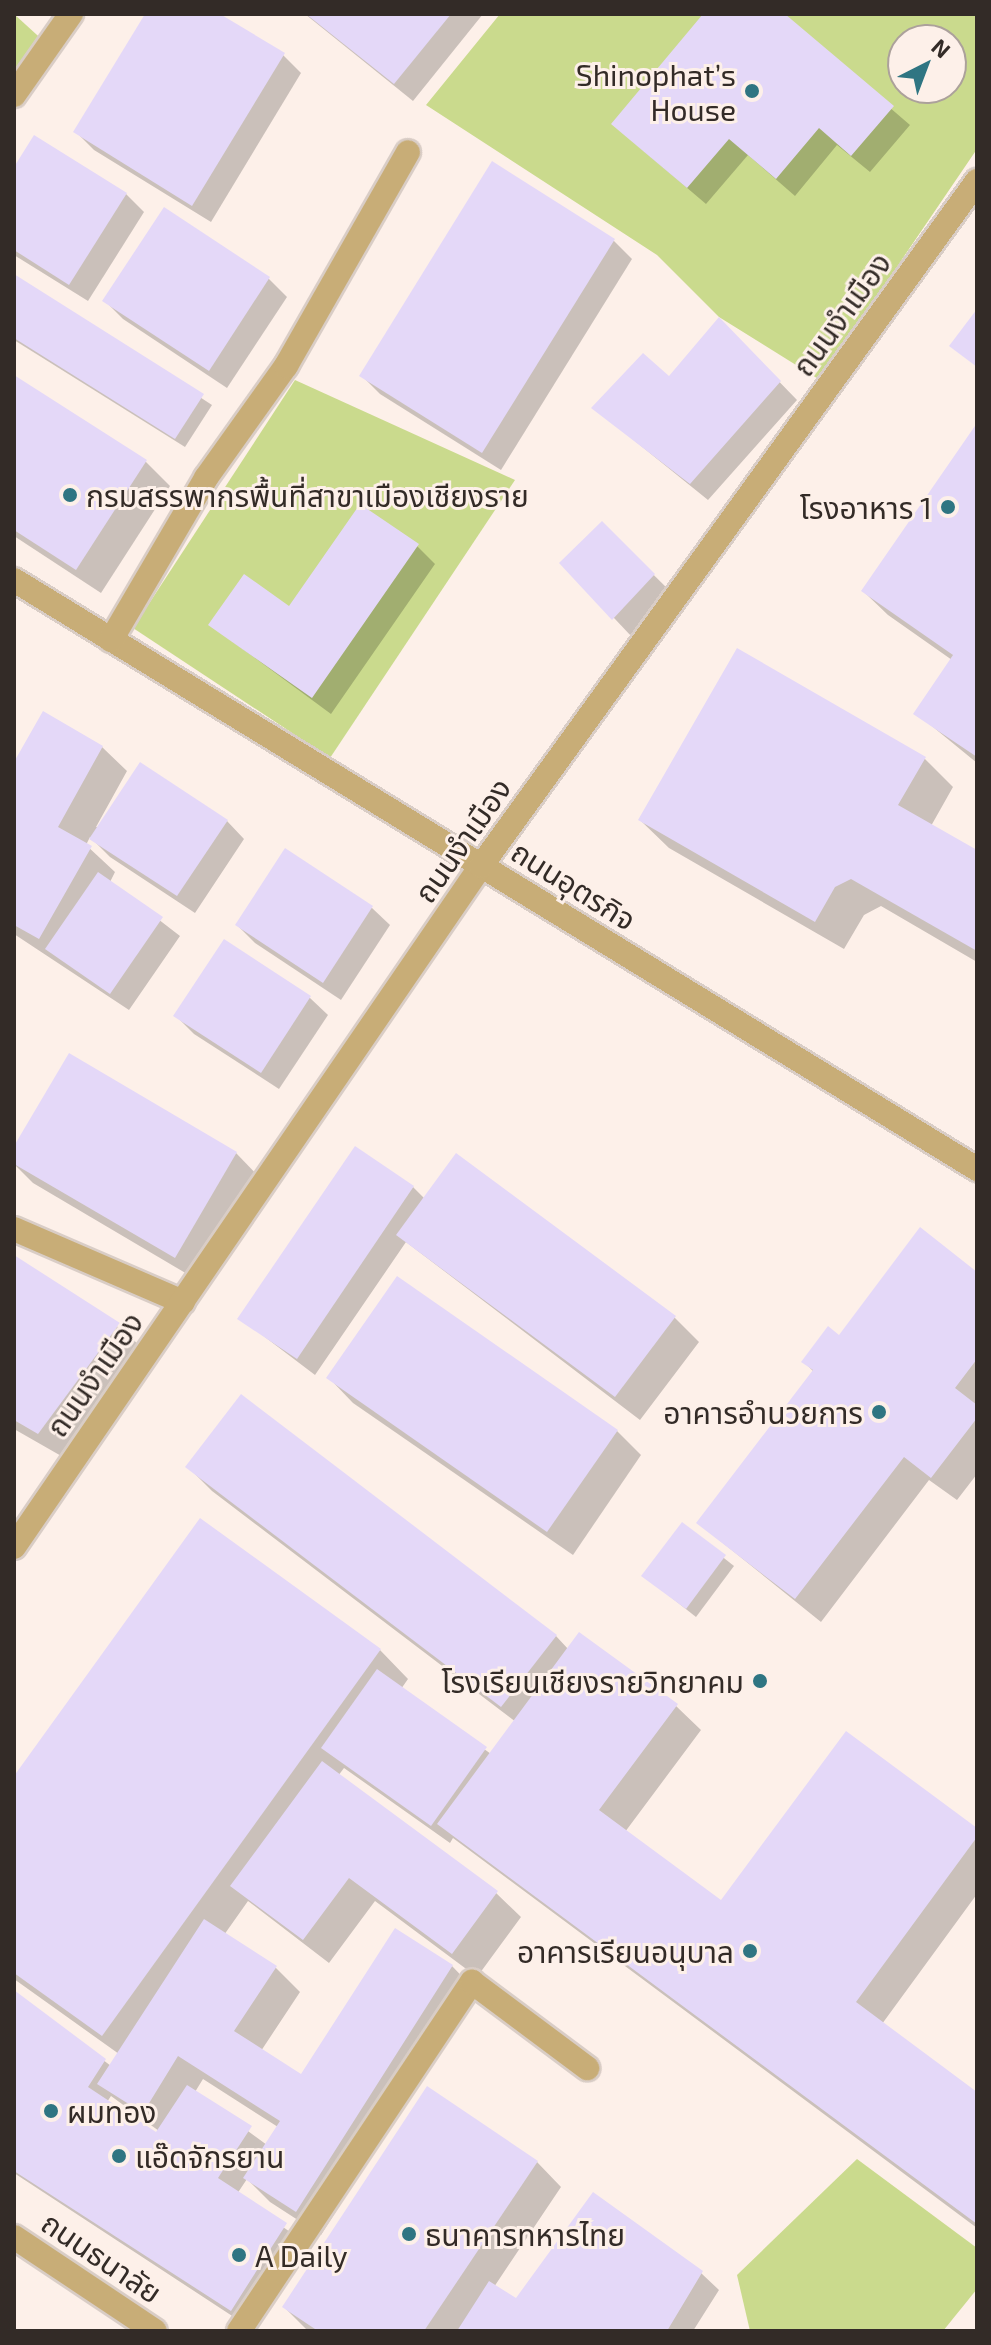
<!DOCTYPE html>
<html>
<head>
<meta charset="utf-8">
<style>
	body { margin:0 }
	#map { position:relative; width:991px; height:2345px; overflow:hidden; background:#fdf0e9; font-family:"Exo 2","Noto Sans Thai",sans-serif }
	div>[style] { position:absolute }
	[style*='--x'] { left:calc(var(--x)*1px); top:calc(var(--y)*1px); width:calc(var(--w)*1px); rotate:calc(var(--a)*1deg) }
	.green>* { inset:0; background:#cada8d }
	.shadow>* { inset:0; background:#0003 }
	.building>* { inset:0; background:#e4d8f8 }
	.roads { filter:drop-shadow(2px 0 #d9cdc6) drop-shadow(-2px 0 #d9cdc6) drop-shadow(0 2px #d9cdc6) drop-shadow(0 -2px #d9cdc6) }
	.minor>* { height:24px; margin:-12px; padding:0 12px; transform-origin:12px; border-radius:12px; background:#c8ad77 }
	.dots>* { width:22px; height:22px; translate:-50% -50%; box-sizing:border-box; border:4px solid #fdf0e9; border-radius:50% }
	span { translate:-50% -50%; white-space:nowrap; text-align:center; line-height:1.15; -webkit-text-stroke:6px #fdf0e9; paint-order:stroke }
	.poi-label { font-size:30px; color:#332b27 }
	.right { translate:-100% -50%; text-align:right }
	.left { translate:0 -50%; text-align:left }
	.street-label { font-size:30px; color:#332b27 }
	.frame { position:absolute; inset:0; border:16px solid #332b27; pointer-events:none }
	.north { position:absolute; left:887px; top:24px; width:80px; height:80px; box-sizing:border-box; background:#fdf0e9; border:2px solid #aca19b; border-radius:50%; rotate:42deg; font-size:22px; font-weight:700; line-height:32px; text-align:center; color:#332b27 }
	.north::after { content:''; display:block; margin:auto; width:28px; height:36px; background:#2f7582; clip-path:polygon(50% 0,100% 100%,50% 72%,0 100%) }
</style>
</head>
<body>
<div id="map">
	<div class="green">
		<div style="clip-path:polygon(14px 14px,48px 45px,14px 95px)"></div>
		<div style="clip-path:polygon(evenodd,500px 14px,977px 14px,977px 149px,820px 380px,719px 317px,657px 255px,426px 105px,500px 14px,903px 40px,951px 40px,951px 88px,903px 88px,903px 40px)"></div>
		<div style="clip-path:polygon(295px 380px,515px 480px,330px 758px,133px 628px)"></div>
		<div style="clip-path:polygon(857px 2159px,977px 2248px,977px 2289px,943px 2331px,750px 2331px,737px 2275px)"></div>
	</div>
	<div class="shadow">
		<div style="clip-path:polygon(147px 14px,216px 14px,283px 55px,301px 73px,211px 222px,94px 150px,76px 132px)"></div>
		<div style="clip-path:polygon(305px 14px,483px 14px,413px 101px)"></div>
		<div style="clip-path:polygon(706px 14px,781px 14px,910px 125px,870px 172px,837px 145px,795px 196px,748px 155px,706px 204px,632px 141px)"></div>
		<div style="clip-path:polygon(492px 164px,614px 241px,632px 259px,501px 470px,380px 394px,362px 376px)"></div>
		<div style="clip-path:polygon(14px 171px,126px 194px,144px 212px,88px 301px,14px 255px)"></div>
		<div style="clip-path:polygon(164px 210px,269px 279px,287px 297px,227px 388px,123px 319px,105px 301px)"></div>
		<div style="clip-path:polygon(14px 276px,212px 405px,185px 447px,14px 340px)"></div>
		<div style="clip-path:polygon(719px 320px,797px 400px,708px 500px,594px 408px,669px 379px)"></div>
		<div style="clip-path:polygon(14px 377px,146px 462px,170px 486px,101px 593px,14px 536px)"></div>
		<div style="clip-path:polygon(977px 426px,977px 763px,916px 713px,952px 660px,888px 615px,863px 591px)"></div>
		<div style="clip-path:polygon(602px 524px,672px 593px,632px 637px,562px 563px)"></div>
		<div style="clip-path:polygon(417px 546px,435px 564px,331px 714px,210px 625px,289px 609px)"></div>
		<div style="clip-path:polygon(102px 747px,127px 771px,96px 827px,227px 821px,244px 839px,195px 913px,110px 857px,90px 837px,86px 845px,115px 872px,110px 882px,180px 936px,129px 1010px,14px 934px,14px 767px)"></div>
		<div style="clip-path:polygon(924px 758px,953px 787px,931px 826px,977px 853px,977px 962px,881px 906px,864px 915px,844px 949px,669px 848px,640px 820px)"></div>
		<div style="clip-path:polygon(372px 908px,390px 925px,341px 1000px,255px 943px,237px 925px)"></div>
		<div style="clip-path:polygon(224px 942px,310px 998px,328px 1015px,279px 1089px,194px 1034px,176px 1016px)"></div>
		<div style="clip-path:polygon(14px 1150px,236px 1153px,260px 1178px,199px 1281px,33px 1183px,14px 1164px)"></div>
		<div style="clip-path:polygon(413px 1187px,425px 1199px,674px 1317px,699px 1342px,640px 1420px,406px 1242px,315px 1375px,240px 1318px)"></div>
		<div style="clip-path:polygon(14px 1257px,118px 1325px,143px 1349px,63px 1457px,14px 1429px)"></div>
		<div style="clip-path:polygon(977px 1274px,977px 1474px,957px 1500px,929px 1480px,821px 1622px,698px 1523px,814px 1372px,804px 1362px,839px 1337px)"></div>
		<div style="clip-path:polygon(329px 1378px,617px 1431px,641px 1455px,573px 1555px,353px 1403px)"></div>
		<div style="clip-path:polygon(evenodd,188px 1467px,556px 1636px,569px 1650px,676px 1706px,701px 1730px,625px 1832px,721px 1902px,977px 1830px,977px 1894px,882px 2024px,977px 2094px,977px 2228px,453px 1838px,450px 1843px,344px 1768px,338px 1776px,496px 1893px,521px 1917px,477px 1977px,375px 1901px,329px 1963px,248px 1901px,224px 1935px,275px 1967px,300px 1992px,261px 2051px,302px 2077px,452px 1966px,476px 1991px,321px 2235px,270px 2202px,247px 2179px,237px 2194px,304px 2242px,249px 2327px,14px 2173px,14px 1992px,111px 2066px,119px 2054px,14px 1979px,14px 1780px,380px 1650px,408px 1679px,401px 1689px,491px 1754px,516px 1722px,212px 1491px,188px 1467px,203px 2079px,278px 2127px,267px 2145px,195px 2092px,203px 2079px,188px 1467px,111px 2096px,159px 2131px,157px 2135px,107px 2102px,111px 2096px)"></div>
		<div style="clip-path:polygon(682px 1525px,734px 1566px,696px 1617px,644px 1576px)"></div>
		<div style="clip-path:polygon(537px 2162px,561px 2187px,494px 2287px,516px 2301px,701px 2273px,719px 2290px,693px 2331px,308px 2331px,284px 2307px)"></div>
	</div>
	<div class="building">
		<div style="clip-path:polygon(145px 14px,220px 14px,285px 53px,192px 206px,73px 132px)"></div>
		<div style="clip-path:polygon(306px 14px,451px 14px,394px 84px)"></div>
		<div style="clip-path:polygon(703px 14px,785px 14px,894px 106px,851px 156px,819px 128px,776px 179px,729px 139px,687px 188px,611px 124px)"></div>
		<div style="clip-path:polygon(34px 135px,127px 193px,69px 285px,14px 250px,14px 167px)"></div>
		<div style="clip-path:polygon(492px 161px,615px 239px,482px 453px,359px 376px)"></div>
		<div style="clip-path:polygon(164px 207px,270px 277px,209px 371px,102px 301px)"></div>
		<div style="clip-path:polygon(14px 274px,204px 394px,175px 439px,14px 338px)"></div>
		<div style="clip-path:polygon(977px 309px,977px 367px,949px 346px)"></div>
		<div style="clip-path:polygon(719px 317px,781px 381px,690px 484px,591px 408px,643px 353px,669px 376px)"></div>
		<div style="clip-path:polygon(14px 375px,147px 460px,76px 570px,14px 530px)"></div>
		<div style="clip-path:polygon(977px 423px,977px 757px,913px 714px,953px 655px,861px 591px)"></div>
		<div style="clip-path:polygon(360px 504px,419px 544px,312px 698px,208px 625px,244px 574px,289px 606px)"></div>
		<div style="clip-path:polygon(602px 521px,655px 574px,612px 620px,559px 563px)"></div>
		<div style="clip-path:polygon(737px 648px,926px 757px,898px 805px,977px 850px,977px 951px,851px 879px,835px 887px,815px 922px,638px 820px)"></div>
		<div style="clip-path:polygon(43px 711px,103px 746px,58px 827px,92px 846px,39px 939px,14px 925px,14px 762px)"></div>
		<div style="clip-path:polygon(140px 762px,228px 820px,177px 896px,89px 839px)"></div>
		<div style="clip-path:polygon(285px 848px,373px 906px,323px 983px,235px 925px)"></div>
		<div style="clip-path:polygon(98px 872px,163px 917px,110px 994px,45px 949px)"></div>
		<div style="clip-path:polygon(224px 939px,311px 996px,261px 1073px,173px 1016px)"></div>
		<div style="clip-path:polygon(69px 1053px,237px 1152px,175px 1258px,14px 1164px,14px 1146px)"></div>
		<div style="clip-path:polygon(355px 1146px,414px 1186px,297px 1359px,237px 1319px)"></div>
		<div style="clip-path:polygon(456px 1153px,676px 1316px,615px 1397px,396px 1235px)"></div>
		<div style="clip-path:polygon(920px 1227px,977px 1272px,977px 1359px,955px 1388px,977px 1405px,977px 1418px,931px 1478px,904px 1457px,795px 1599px,696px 1523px,813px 1370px,801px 1362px,828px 1326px,839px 1335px)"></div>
		<div style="clip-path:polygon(14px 1255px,120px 1323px,38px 1434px,14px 1420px)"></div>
		<div style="clip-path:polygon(397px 1276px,618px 1430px,547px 1532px,326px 1378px)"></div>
		<div style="clip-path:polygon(241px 1394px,557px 1635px,501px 1707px,185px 1467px)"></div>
		<div style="clip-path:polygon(200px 1518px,381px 1649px,102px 2036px,14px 1973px,14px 1776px)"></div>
		<div style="clip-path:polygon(682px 1522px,726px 1555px,686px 1609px,641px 1576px)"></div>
		<div style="clip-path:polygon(579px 1632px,678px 1704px,599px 1810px,721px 1900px,846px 1731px,977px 1828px,977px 1837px,856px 2002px,977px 2092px,977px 2224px,437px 1824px)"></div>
		<div style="clip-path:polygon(377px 1669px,487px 1747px,431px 1826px,321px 1748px)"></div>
		<div style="clip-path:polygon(322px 1761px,498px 1891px,452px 1954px,349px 1878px,303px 1940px,230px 1886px)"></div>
		<div style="clip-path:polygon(204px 1919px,277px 1966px,234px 2031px,301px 2074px,395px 1928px,453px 1965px,296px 2212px,243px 2178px,280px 2121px,178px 2056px,143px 2113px,97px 2084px)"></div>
		<div style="clip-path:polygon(14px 1990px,106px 2059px,88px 2087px,156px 2132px,187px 2085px,252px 2126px,218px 2178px,287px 2223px,231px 2311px,14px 2171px)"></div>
		<div style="clip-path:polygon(427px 2086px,538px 2161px,424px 2331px,318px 2331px,282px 2307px)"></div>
		<div style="clip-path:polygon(593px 2192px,703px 2271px,667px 2331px,457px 2331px,489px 2281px,516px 2298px)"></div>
	</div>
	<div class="roads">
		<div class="minor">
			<div style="--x:14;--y:95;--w:99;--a:-54.9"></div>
			<div style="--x:14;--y:580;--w:1129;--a:31.45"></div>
			<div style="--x:111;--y:640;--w:188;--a:-59.6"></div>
			<div style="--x:206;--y:478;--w:138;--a:-54.5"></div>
			<div style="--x:286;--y:366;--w:246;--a:-60.3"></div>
			<div style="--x:14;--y:1229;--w:184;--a:23.4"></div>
			<div style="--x:14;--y:1547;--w:826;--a:-55.56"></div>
			<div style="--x:481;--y:866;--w:846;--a:-54.09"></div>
			<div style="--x:14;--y:2237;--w:169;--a:33.7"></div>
			<div style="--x:239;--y:2331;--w:420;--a:-56.3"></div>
			<div style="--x:472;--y:1982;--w:144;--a:36.8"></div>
		</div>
	</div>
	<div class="dots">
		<div style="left:752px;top:91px;background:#2f7582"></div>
		<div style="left:70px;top:495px;background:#2f7582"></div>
		<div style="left:948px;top:507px;background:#2f7582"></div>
		<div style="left:879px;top:1412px;background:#2f7582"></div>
		<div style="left:760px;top:1681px;background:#2f7582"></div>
		<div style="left:750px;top:1951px;background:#2f7582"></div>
		<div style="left:51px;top:2111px;background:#2f7582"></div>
		<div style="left:119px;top:2156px;background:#2f7582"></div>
		<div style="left:409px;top:2234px;background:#2f7582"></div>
		<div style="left:239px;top:2255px;background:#2f7582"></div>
	</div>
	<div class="poi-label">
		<span class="right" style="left:736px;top:91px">Shinophat’s<br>House</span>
		<span class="left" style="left:86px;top:495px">กรมสรรพากรพื้นที่สาขาเมืองเชียงราย</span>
		<span class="right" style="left:932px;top:507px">โรงอาหาร 1</span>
		<span class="right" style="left:863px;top:1412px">อาคารอำนวยการ</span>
		<span class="right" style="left:744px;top:1681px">โรงเรียนเชียงรายวิทยาคม</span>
		<span class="right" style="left:734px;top:1951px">อาคารเรียนอนุบาล</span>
		<span class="left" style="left:67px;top:2111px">ผมทอง</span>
		<span class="left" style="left:135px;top:2156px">แอ๊ดจักรยาน</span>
		<span class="left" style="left:425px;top:2234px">ธนาคารทหารไทย</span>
		<span class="left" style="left:255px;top:2255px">A Daily</span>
	</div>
	<div class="street-label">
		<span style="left:841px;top:314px;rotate:-54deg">ถนนงำเมือง</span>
		<span style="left:462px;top:840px;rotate:-55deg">ถนนงำเมือง</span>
		<span style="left:574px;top:885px;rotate:32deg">ถนนอุตรกิจ</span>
		<span style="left:94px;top:1374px;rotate:-55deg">ถนนงำเมือง</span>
		<span style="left:102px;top:2257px;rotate:34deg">ถนนธนาลัย</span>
	</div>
	<div class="frame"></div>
	<div class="north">N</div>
</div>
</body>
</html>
